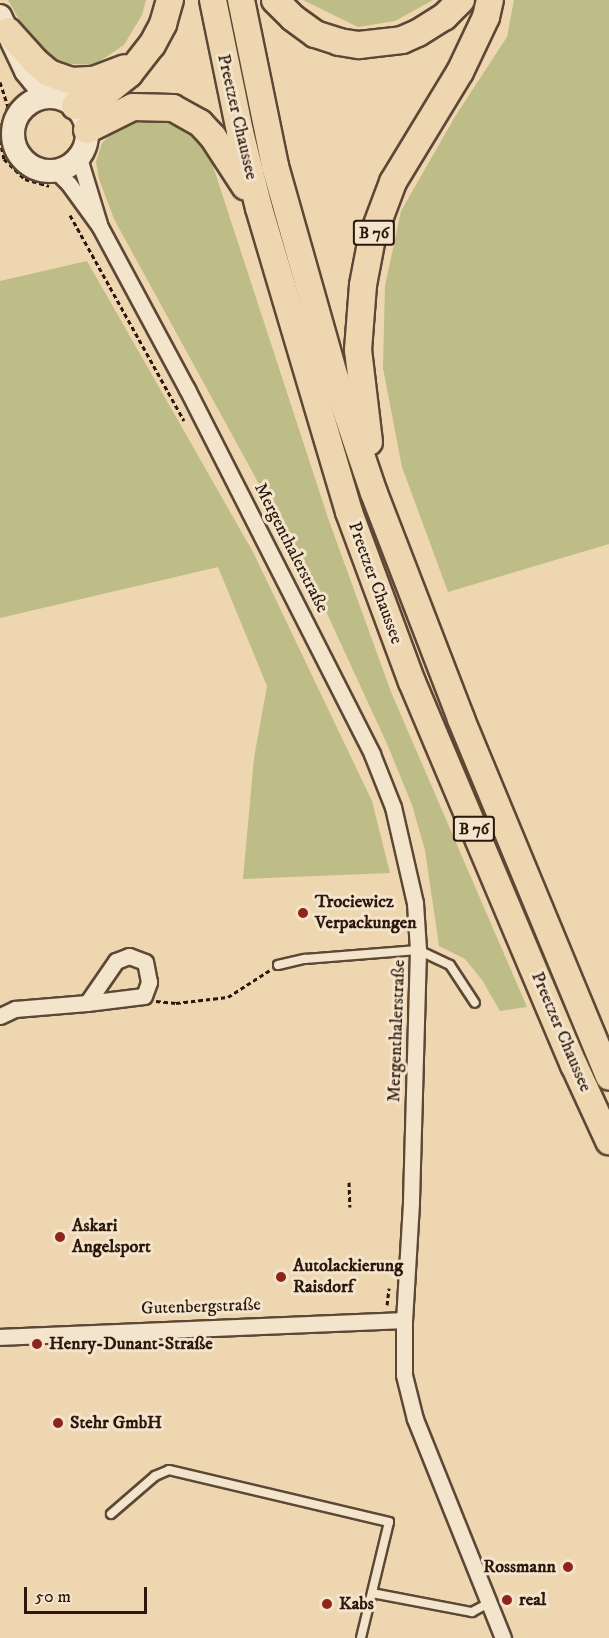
<!DOCTYPE html>
<html>
<head>
<meta charset="utf-8">
<style>
	body { margin:0 }
	#map { position:relative; width:609px; height:1638px; overflow:hidden; background:#edd6b0; font-family:"IM FELL DW Pica",serif }
	div>[style] { position:absolute }
	[style*='--x'] { left:calc(var(--x)*1px); top:calc(var(--y)*1px); width:calc(var(--w)*1px); rotate:calc(var(--a)*1deg) }
	.green>* { inset:0; background:#bebc87 }
	.path>* { height:3px; margin-top:-1.5px; transform-origin:0; background:repeating-linear-gradient(90deg,#2d170c 0 4.5px,transparent 0 7.5px) }
	.roads { filter:drop-shadow(2px 0 #5d4735) drop-shadow(-2px 0 #5d4735) drop-shadow(0 2px #5d4735) drop-shadow(0 -2px #5d4735) }
	.service>* { height:8px; margin:-4px; padding:0 4px; transform-origin:4px; border-radius:4px; background:#f3e4cc }
	.minor>* { height:15px; margin:-7.5px; padding:0 7.5px; transform-origin:7.5px; border-radius:7.5px; background:#f3e4cc }
	.secondary>* { height:22px; margin:-11px; padding:0 11px; transform-origin:11px; border-radius:11px; background:#f3e4cc }
	.secondary>.ring { margin:-11px; padding:0; box-sizing:content-box; background:none; border:22px solid #f3e4cc; border-radius:50% }
	.trunk>* { height:26px; margin:-13px; padding:0 13px; transform-origin:13px; border-radius:13px; background:#edd6b0 }
	.dots>* { width:16px; height:16px; translate:-50% -50%; box-sizing:border-box; border:3px solid #f3e4cc; border-radius:50% }
	span { translate:-50% -50%; white-space:nowrap; text-align:center; line-height:1.15; -webkit-text-stroke:6px #f3e4cc; paint-order:stroke }
	.shield-label span { padding:2px 4px; background:#f3e4cc; border:2px solid; border-radius:4px; -webkit-text-stroke-width:0 }
	.shield-label { font-size:16px; color:#2d170c; font-weight:700 }
	.street-label { font-size:18px; color:#2d170c }
	.poi-label { font-size:18px; color:#2d170c; font-weight:700 }
	.left { translate:0 -50%; text-align:left }
	.right { translate:-100% -50%; text-align:right }
	.scale { position:absolute; left:24px; top:1587px; width:123px; height:27px; box-sizing:border-box; border:3px solid #2d170c; border-top:0; padding-left:8px; font-size:18px; line-height:21px; white-space:nowrap; color:#2d170c; -webkit-text-stroke:4px #f3e4cc; paint-order:stroke }
</style>
</head>
<body>
<div id="map">
	<div class="green">
		<div style="clip-path:polygon(8px 0,146px 0,142px 15px,124px 45px,94px 65px,52px 63px,30px 39px)"></div>
		<div style="clip-path:polygon(303px 0,433px 0,395px 21px,358px 27px)"></div>
		<div style="clip-path:polygon(514px 0,609px 0,609px 544px,448px 592px,402px 467px,383px 368px,385px 286px,401px 211px,456px 115px,507px 37px)"></div>
		<div style="clip-path:polygon(140px 120px,165px 122px,183px 129px,209px 154px,328px 518px,391px 692px,527px 1007px,500px 1011px,482px 980px,465px 959px,439px 946px,425px 850px,412px 805px,388px 746px,312px 581px,114px 219px,99px 179px,96px 162px,102px 143px,116px 130px)"></div>
		<div style="clip-path:polygon(87px 261px,253px 552px,372px 801px,390px 873px,243px 879px,254px 758px,267px 686px,218px 567px,0 618px,0 281px)"></div>
	</div>
	<div class="path">
		<div style="--x:0;--y:82;--w:25;--a:72"></div>
		<div style="--x:8;--y:106;--w:24;--a:109"></div>
		<div style="--x:0;--y:140;--w:19;--a:78"></div>
		<div style="--x:4;--y:159;--w:29;--a:44"></div>
		<div style="--x:25;--y:179;--w:25;--a:16"></div>
		<div style="--x:70;--y:215;--w:235;--a:61"></div>
		<div style="--x:156;--y:1001;--w:20;--a:6"></div>
		<div style="--x:176;--y:1003;--w:52;--a:-6.6"></div>
		<div style="--x:228;--y:997;--w:50;--a:-32.7"></div>
		<div style="--x:349;--y:1182;--w:25;--a:88"></div>
		<div style="--x:387;--y:1305;--w:17;--a:-83"></div>
	</div>
	<div class="roads">
		<div class="service">
			<div style="--x:278;--y:965;--w:28;--a:-13"></div>
			<div style="--x:305;--y:959;--w:113;--a:-4.6"></div>
			<div style="--x:418;--y:950;--w:35;--a:25"></div>
			<div style="--x:450;--y:965;--w:45;--a:56.7"></div>
			<div style="--x:111;--y:1514;--w:58;--a:-40.8"></div>
			<div style="--x:155;--y:1476;--w:15;--a:-23"></div>
			<div style="--x:169;--y:1470;--w:226;--a:13.3"></div>
			<div style="--x:389;--y:1522;--w:119;--a:103.6"></div>
			<div style="--x:372;--y:1593;--w:102;--a:10.8"></div>
			<div style="--x:472;--y:1612;--w:19;--a:-28"></div>
		</div>
		<div class="minor">
			<div style="--x:79;--y:158;--w:69;--a:73.1"></div>
			<div style="--x:57;--y:172;--w:17;--a:45"></div>
			<div style="--x:69;--y:184;--w:53;--a:54.2"></div>
			<div style="--x:100;--y:227;--w:184;--a:61.8"></div>
			<div style="--x:187;--y:389;--w:409;--a:63.1"></div>
			<div style="--x:372;--y:754;--w:57;--a:68.4"></div>
			<div style="--x:393;--y:807;--w:98;--a:77.1"></div>
			<div style="--x:415;--y:903;--w:47;--a:86.3"></div>
			<div style="--x:418;--y:950;--w:253;--a:91.6"></div>
			<div style="--x:411;--y:1203;--w:117;--a:93.4"></div>
			<div style="--x:404;--y:1320;--w:55;--a:90"></div>
			<div style="--x:404;--y:1375;--w:45;--a:76"></div>
			<div style="--x:415;--y:1419;--w:236;--a:68.1"></div>
			<div style="--x:0;--y:1016;--w:17;--a:-25"></div>
			<div style="--x:15;--y:1009;--w:72;--a:-4.8"></div>
			<div style="--x:87;--y:1003;--w:57;--a:-7"></div>
			<div style="--x:144;--y:996;--w:15;--a:-70"></div>
			<div style="--x:149;--y:982;--w:20;--a:-101"></div>
			<div style="--x:145;--y:962;--w:17;--a:-159"></div>
			<div style="--x:129;--y:956;--w:14;--a:159"></div>
			<div style="--x:116;--y:961;--w:51;--a:124.6"></div>
			<div style="--x:0;--y:1337;--w:404;--a:-2.4"></div>
		</div>
		<div class="secondary">
			<div style="--x:0;--y:16;--w:61;--a:64.7"></div>
			<div style="--x:26;--y:71;--w:33;--a:51"></div>
			<div class="ring" style="left:13px;top:97px;width:52px;height:52px"></div>
		</div>
		<div class="trunk">
			<div style="--x:213;--y:0;--w:135;--a:78.4"></div>
			<div style="--x:240;--y:132;--w:78;--a:76"></div>
			<div style="--x:259;--y:208;--w:317;--a:73.5"></div>
			<div style="--x:349;--y:512;--w:181;--a:69.7"></div>
			<div style="--x:412;--y:682;--w:416;--a:67.1"></div>
			<div style="--x:574;--y:1065;--w:84;--a:65.3"></div>
			<div style="--x:241;--y:0;--w:169;--a:78.4"></div>
			<div style="--x:275;--y:166;--w:220;--a:74.2"></div>
			<div style="--x:335;--y:378;--w:121;--a:71.3"></div>
			<div style="--x:374;--y:493;--w:242;--a:68.9"></div>
			<div style="--x:461;--y:719;--w:387;--a:67.5"></div>
			<div style="--x:275;--y:0;--w:25;--a:45"></div>
			<div style="--x:293;--y:18;--w:27;--a:36"></div>
			<div style="--x:315;--y:34;--w:25;--a:18"></div>
			<div style="--x:339;--y:42;--w:20;--a:9"></div>
			<div style="--x:359;--y:45;--w:43;--a:-6.6"></div>
			<div style="--x:402;--y:40;--w:17;--a:-24"></div>
			<div style="--x:418;--y:33;--w:31;--a:-32"></div>
			<div style="--x:444;--y:17;--w:24;--a:-45"></div>
			<div style="--x:8;--y:31;--w:42;--a:47.9"></div>
			<div style="--x:36;--y:62;--w:17;--a:40"></div>
			<div style="--x:49;--y:73;--w:12;--a:20"></div>
			<div style="--x:60;--y:77;--w:13;--a:18"></div>
			<div style="--x:72;--y:81;--w:22;--a:-3"></div>
			<div style="--x:94;--y:80;--w:33;--a:-21"></div>
			<div style="--x:75;--y:106;--w:29;--a:-20"></div>
			<div style="--x:102;--y:96;--w:35;--a:-39"></div>
			<div style="--x:129;--y:74;--w:37;--a:-52"></div>
			<div style="--x:152;--y:45;--w:24;--a:-62"></div>
			<div style="--x:163;--y:24;--w:25;--a:-74"></div>
			<div style="--x:87;--y:130;--w:51;--a:-26.6"></div>
			<div style="--x:133;--y:107;--w:40;--a:1.4"></div>
			<div style="--x:173;--y:108;--w:31;--a:29"></div>
			<div style="--x:200;--y:123;--w:19;--a:47"></div>
			<div style="--x:213;--y:137;--w:59;--a:56.9"></div>
			<div style="--x:369;--y:442;--w:93;--a:-96.8"></div>
			<div style="--x:358;--y:350;--w:65;--a:-85.6"></div>
			<div style="--x:363;--y:285;--w:48;--a:-79.2"></div>
			<div style="--x:372;--y:238;--w:60;--a:-69.4"></div>
			<div style="--x:393;--y:182;--w:129;--a:-58.7"></div>
			<div style="--x:460;--y:72;--w:61;--a:-64.7"></div>
			<div style="--x:486;--y:17;--w:17;--a:-77"></div>
		</div>
	</div>
	<div class="dots">
		<div style="left:303px;top:913px;background:#8f2418"></div>
		<div style="left:60px;top:1237px;background:#8f2418"></div>
		<div style="left:281px;top:1277px;background:#8f2418"></div>
		<div style="left:37px;top:1344px;background:#8f2418"></div>
		<div style="left:58px;top:1423px;background:#8f2418"></div>
		<div style="left:568px;top:1567px;background:#8f2418"></div>
		<div style="left:507px;top:1600px;background:#8f2418"></div>
		<div style="left:327px;top:1604px;background:#8f2418"></div>
	</div>
	<div class="shield-label">
		<span style="left:374px;top:233px">B 76</span>
		<span style="left:474px;top:829px">B 76</span>
	</div>
	<div class="street-label">
		<span style="left:237px;top:117px;rotate:77deg">Preetzer Chaussee</span>
		<span style="left:291px;top:548px;rotate:63deg">Mergenthalerstraße</span>
		<span style="left:375px;top:583px;rotate:70deg">Preetzer Chaussee</span>
		<span style="left:397px;top:1031px;rotate:-88deg">Mergenthalerstraße</span>
		<span style="left:561px;top:1032px;rotate:67deg">Preetzer Chaussee</span>
		<span style="left:201px;top:1307px;rotate:-2deg">Gutenbergstraße</span>
	</div>
	<div class="poi-label">
		<span class="left" style="left:315px;top:913px">Trociewicz<br>Verpackungen</span>
		<span class="left" style="left:72px;top:1237px">Askari<br>Angelsport</span>
		<span class="left" style="left:293px;top:1277px">Autolackierung<br>Raisdorf</span>
		<span class="left" style="left:49px;top:1344px">Henry-Dunant-Straße</span>
		<span class="left" style="left:70px;top:1423px">Stehr GmbH</span>
		<span class="right" style="left:556px;top:1567px">Rossmann</span>
		<span class="left" style="left:519px;top:1600px">real</span>
		<span class="left" style="left:339px;top:1604px">Kabs</span>
	</div>
	<div class="scale">50 m</div>
</div>
</body>
</html>
